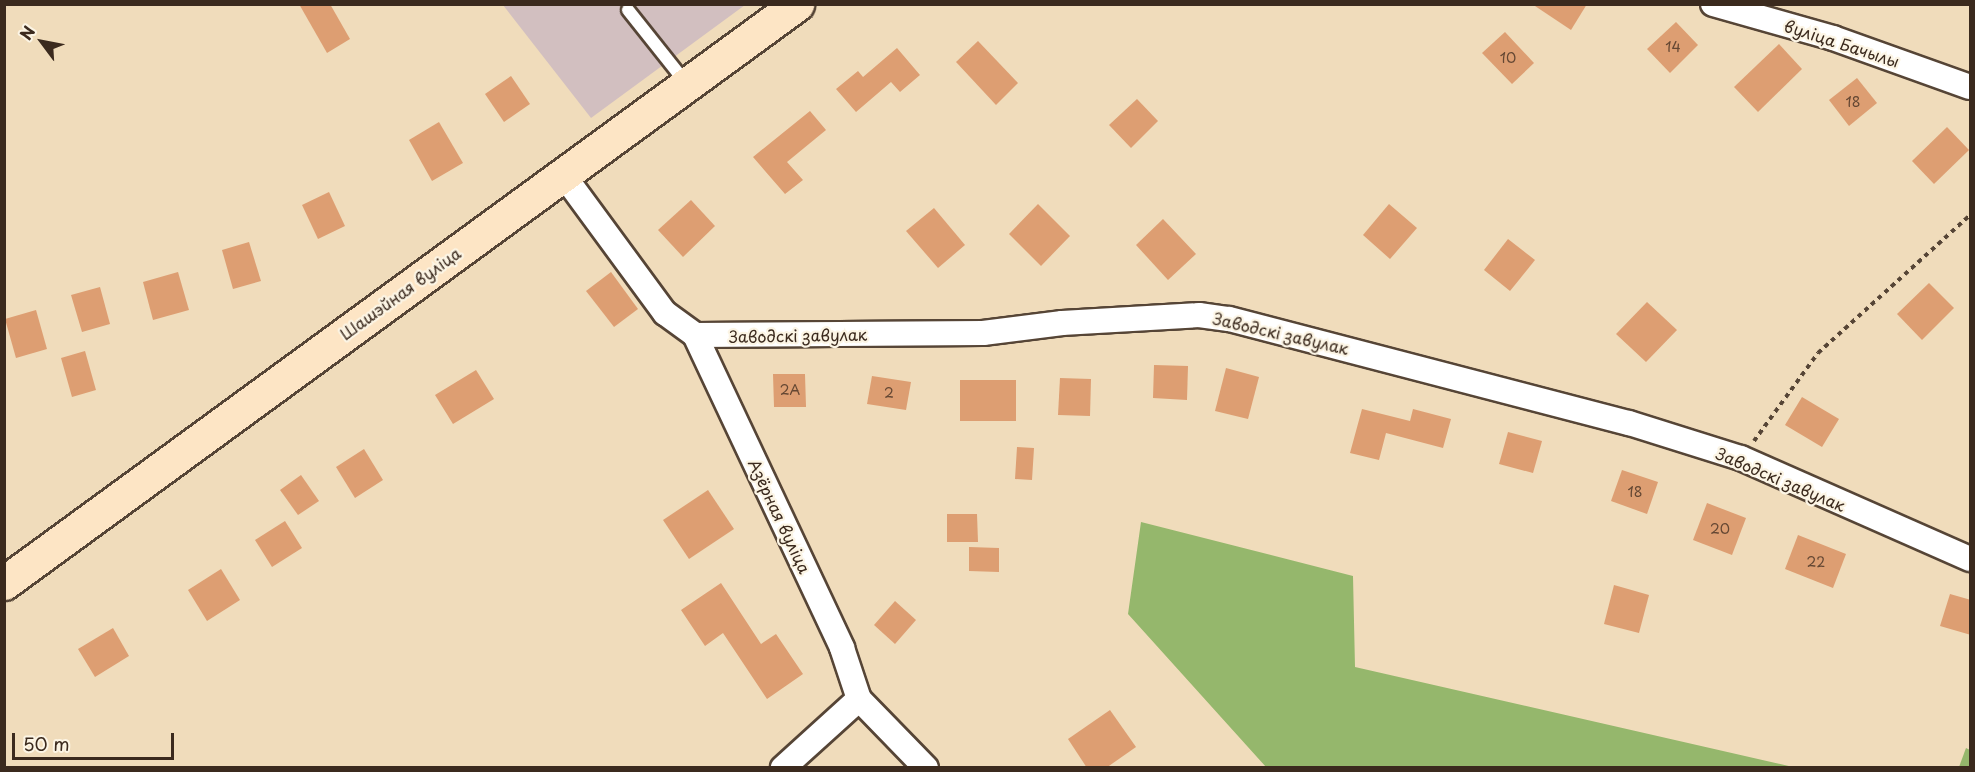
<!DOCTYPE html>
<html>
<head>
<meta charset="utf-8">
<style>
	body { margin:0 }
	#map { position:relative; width:1975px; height:772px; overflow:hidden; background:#f0dcbb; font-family:"Playpen Sans",sans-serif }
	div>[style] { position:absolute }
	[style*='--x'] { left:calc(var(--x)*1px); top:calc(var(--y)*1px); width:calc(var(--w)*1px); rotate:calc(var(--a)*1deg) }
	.industrial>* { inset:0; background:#d2bfc0 }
	.forest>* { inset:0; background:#95b76c }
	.building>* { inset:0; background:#dd9e72 }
	.path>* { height:4px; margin-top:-2px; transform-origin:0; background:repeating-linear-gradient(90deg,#564536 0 4.5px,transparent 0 9px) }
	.roads { filter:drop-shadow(2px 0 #564536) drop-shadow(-2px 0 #564536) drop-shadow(0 2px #564536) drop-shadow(0 -2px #564536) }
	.lane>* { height:12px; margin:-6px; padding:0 6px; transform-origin:6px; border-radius:6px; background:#fff }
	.street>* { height:24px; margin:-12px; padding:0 12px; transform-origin:12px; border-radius:12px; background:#fff }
	.secondary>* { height:33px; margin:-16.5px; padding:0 16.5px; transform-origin:16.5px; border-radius:16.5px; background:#fde5c5 }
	span { translate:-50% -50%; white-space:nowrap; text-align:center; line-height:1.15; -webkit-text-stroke:4.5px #fcf5e5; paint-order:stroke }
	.number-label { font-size:14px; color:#644733 }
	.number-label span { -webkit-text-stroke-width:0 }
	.street-label { font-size:16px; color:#3b2a1e }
	.frame { position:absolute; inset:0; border:6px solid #3b2a1e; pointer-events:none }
	.north { position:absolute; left:12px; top:12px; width:60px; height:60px; -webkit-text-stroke:4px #fcf5e5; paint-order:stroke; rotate:302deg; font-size:16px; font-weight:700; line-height:24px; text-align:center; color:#3b2a1e }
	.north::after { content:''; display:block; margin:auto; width:21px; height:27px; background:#3b2a1e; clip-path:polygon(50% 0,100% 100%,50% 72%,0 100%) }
	.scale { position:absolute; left:12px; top:733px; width:162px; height:27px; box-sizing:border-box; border:3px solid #3b2a1e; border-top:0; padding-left:8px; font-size:18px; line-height:21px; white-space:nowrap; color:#3b2a1e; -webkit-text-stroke:4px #fcf5e5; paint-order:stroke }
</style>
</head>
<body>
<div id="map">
	<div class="industrial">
		<div style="clip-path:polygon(503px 5px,745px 5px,591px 118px)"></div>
	</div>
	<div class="forest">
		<div style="clip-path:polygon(1141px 522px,1353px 576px,1355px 667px,1793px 767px,1266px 767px,1128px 614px)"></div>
		<div style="clip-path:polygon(1966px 748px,1970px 750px,1970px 767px,1959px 767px)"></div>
	</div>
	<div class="building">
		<div style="clip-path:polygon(299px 4px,330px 4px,350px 39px,327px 53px)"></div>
		<div style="clip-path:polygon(1532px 4px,1587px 4px,1571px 30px)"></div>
		<div style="clip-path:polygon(1676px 22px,1698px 45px,1670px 73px,1647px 49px)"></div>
		<div style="clip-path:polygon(1505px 32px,1534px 63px,1512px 84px,1482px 53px)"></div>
		<div style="clip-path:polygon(978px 41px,1018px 83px,996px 105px,956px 62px)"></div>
		<div style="clip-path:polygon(1779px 44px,1802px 69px,1758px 112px,1734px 87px)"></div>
		<div style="clip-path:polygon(897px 48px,920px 75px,900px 92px,891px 82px,856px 112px,836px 89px,858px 71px,863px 77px)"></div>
		<div style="clip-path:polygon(511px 76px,530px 104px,504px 122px,485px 94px)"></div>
		<div style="clip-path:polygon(1857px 78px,1877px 103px,1849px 126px,1829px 100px)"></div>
		<div style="clip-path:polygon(1137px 99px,1158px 121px,1131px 148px,1109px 125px)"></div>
		<div style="clip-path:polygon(810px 111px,826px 130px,787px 162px,803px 180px,785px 194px,753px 157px)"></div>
		<div style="clip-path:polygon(439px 122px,463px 163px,432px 181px,409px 140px)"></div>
		<div style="clip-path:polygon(1947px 127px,1969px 150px,1934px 184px,1912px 161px)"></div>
		<div style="clip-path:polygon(329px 192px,345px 226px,318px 239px,302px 205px)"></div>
		<div style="clip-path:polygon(691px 200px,715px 226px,683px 257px,658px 230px)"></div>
		<div style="clip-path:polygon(1038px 204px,1070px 236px,1041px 266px,1009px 234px)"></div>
		<div style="clip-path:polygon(1389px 204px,1417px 228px,1390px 259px,1363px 235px)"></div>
		<div style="clip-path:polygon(934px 208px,965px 245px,938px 268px,906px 231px)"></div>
		<div style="clip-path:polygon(1163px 219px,1196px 254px,1168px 280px,1136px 245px)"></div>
		<div style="clip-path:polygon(1508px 239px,1535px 260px,1510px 291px,1484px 270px)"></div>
		<div style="clip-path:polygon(249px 242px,261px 281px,233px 289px,222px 250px)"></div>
		<div style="clip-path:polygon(178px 272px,189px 310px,153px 320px,143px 282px)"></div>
		<div style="clip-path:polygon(611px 272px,638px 309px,614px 327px,586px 291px)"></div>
		<div style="clip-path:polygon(1929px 283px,1954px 308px,1922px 340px,1897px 314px)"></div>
		<div style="clip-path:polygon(100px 287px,110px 324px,82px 332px,71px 295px)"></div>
		<div style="clip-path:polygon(1647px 302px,1677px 330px,1646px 362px,1616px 334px)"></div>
		<div style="clip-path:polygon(36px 310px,47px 349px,16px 358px,5px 319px)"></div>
		<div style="clip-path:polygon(85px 351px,96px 390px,72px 397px,61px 358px)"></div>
		<div style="clip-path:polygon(1154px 365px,1188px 366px,1187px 400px,1153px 398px)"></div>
		<div style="clip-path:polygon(1226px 368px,1259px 377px,1248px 419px,1215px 411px)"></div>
		<div style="clip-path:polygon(476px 370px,494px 399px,453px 424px,435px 395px)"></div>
		<div style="clip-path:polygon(773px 374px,805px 374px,806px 407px,774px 407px)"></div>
		<div style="clip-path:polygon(872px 376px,911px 382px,906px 410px,867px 404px)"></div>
		<div style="clip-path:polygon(1060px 378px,1091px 379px,1090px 416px,1058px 415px)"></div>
		<div style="clip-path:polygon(960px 380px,1016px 380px,1016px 421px,960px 421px)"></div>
		<div style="clip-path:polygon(1802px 397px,1839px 419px,1822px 447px,1785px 425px)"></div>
		<div style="clip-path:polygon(1362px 409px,1410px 421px,1413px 409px,1451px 419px,1443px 448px,1386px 433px,1379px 460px,1350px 453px)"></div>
		<div style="clip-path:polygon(1508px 432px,1542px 441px,1533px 473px,1499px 464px)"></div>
		<div style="clip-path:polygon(1017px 447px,1034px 448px,1032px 480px,1015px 479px)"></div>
		<div style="clip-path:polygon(364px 449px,383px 480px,355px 498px,336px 467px)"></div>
		<div style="clip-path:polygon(1622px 470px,1658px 482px,1647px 514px,1611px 501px)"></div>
		<div style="clip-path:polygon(301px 475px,319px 501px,298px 515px,280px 490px)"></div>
		<div style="clip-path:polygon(708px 490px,734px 529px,689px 559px,663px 520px)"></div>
		<div style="clip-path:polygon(1707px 503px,1746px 518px,1732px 555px,1693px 540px)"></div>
		<div style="clip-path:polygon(947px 514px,977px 514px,978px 542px,947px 542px)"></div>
		<div style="clip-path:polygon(285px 521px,302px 548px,272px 567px,255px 540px)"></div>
		<div style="clip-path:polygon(1798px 535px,1846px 554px,1833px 588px,1785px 569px)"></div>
		<div style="clip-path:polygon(969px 547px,999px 548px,999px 572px,969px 571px)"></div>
		<div style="clip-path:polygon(221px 569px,240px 600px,207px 621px,188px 590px)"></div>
		<div style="clip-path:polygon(721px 583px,761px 644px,776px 634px,803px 674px,767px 699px,723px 633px,705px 646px,681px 610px)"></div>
		<div style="clip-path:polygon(1614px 585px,1649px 595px,1639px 633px,1604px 624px)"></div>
		<div style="clip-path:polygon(1950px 594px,1971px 600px,1971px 635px,1940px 626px)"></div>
		<div style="clip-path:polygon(895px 601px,916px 620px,895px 644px,874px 625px)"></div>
		<div style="clip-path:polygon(113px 628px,129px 656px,95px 677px,78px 649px)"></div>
		<div style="clip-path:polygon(1110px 710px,1136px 747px,1106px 768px,1087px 768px,1068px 739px)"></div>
	</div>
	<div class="path">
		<div style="--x:1754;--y:441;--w:109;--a:-54"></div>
		<div style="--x:1818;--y:353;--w:205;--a:-42.2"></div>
	</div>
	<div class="roads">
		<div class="lane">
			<div style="--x:628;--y:10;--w:93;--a:51.5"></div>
		</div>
		<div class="street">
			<div style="--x:1713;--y:4;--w:125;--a:15.8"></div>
			<div style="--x:1833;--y:38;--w:145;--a:19.7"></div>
			<div style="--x:562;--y:173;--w:174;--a:53.7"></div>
			<div style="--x:665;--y:313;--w:37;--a:36"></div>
			<div style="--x:695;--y:335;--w:288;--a:-0.4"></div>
			<div style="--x:983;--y:333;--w:80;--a:-7.2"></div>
			<div style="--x:1062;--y:323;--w:137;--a:-3.3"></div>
			<div style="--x:1199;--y:315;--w:30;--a:8"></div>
			<div style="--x:1229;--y:319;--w:413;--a:14.6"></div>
			<div style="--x:1629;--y:423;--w:117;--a:17.4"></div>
			<div style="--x:1741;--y:458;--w:250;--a:23.8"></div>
			<div style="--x:695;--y:335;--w:346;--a:64.8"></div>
			<div style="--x:842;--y:648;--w:54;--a:71.6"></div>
			<div style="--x:859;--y:699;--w:103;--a:137.8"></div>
			<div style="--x:859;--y:699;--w:96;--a:45.8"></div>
		</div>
		<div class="secondary">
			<div style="--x:4;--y:583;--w:982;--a:-36.13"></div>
		</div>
	</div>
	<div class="number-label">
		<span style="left:1673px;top:47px">14</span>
		<span style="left:1508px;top:58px">10</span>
		<span style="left:1853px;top:102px">18</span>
		<span style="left:790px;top:390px">2А</span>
		<span style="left:889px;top:393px">2</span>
		<span style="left:1635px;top:492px">18</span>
		<span style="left:1720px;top:529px">20</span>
		<span style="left:1816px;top:562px">22</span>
	</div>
	<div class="street-label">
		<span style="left:1842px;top:43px;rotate:18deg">вуліца Бачылы</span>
		<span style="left:400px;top:293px;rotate:-36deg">Шашэйная вуліца</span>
		<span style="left:1281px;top:333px;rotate:13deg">Заводскі завулак</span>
		<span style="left:798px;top:335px;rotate:-1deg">Заводскі завулак</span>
		<span style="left:1781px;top:479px;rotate:23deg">Заводскі завулак</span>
		<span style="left:780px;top:516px;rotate:65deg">Азёрная вуліца</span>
	</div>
	<div class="frame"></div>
	<div class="north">N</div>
	<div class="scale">50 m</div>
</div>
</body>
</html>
